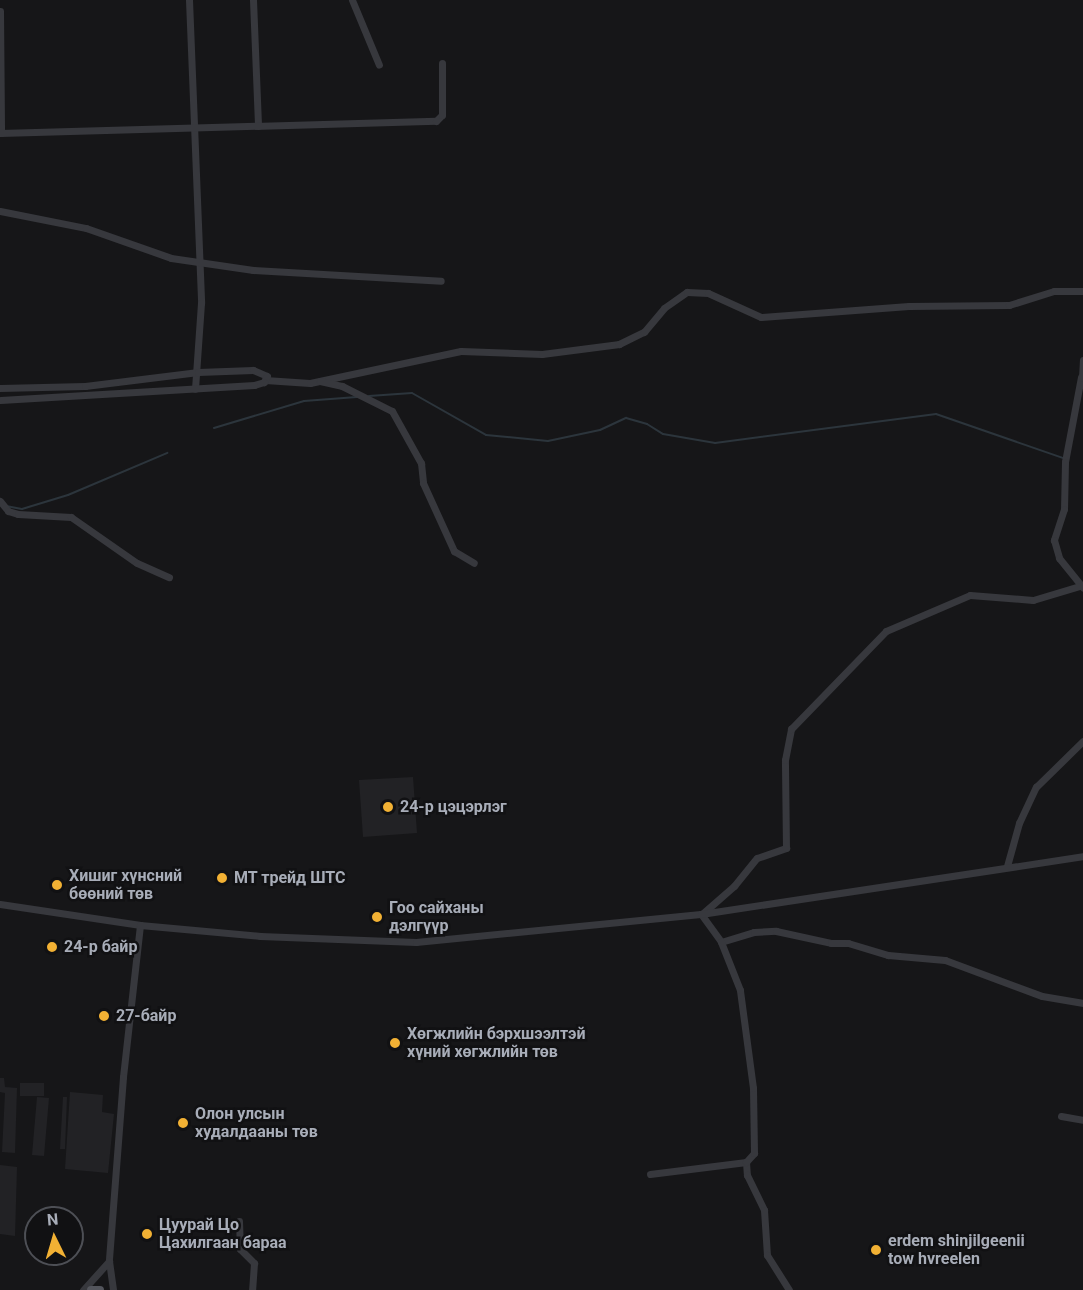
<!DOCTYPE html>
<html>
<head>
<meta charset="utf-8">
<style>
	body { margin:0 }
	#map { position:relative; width:1083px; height:1290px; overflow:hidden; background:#161618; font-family:Roboto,sans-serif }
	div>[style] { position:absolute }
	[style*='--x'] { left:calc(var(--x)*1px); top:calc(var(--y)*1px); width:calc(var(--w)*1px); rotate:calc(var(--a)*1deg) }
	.built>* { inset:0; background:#222225 }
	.stream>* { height:2px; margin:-1px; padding:0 1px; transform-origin:1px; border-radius:1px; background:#2c353c }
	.minor>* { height:7px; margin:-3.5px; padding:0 3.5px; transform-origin:3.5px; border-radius:3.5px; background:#37383d }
	.major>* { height:8px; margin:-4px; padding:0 4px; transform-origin:4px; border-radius:4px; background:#53555c }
	.dots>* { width:16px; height:16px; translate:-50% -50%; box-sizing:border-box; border:3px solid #111113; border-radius:50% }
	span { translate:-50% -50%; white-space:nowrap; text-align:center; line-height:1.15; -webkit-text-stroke:5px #111113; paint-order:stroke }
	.poi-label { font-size:16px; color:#a8adb8; font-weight:700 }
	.left { translate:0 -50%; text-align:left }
	.north { position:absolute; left:24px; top:1206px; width:60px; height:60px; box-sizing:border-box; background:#111113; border:2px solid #4d4f55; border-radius:50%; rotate:355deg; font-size:16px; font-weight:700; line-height:24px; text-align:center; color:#a8adb8 }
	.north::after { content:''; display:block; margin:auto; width:21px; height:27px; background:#f2b134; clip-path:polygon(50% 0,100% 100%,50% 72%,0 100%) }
</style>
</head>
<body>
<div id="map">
	<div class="built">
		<div style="clip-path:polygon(413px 777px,417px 833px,363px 837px,359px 780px)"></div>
		<div style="clip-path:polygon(0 1078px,4px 1078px,5px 1087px,17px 1088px,15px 1153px,2px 1152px,5px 1093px,0 1092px)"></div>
		<div style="clip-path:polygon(20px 1083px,44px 1083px,44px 1096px,20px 1096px)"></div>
		<div style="clip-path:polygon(70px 1092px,103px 1095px,102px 1112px,114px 1114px,108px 1173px,65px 1169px)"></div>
		<div style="clip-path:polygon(37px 1097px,49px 1098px,44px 1156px,32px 1155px)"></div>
		<div style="clip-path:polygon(63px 1097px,67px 1097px,65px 1149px,60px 1149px)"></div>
		<div style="clip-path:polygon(0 1165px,17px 1167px,15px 1236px,0 1234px)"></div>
	</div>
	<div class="stream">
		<div style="--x:369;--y:396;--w:43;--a:-4"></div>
		<div style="--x:412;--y:393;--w:85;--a:29.6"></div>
		<div style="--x:486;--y:435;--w:62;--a:5.5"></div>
		<div style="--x:548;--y:441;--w:53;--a:-11.9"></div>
		<div style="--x:600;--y:430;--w:29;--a:-25"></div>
		<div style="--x:626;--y:418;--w:22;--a:16"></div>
		<div style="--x:647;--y:424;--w:19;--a:32"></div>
		<div style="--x:663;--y:434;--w:53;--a:9.8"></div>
		<div style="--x:715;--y:443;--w:223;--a:-7.5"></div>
		<div style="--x:936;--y:414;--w:134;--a:19.1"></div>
		<div style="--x:214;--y:428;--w:94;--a:-16.7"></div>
		<div style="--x:304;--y:401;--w:53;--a:-4.3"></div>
		<div style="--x:6;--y:506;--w:16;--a:11"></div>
		<div style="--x:22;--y:509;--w:48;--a:-16.9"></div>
		<div style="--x:68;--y:495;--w:108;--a:-23"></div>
	</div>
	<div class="minor">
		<div style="--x:189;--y:0;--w:303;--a:87.7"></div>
		<div style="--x:201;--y:303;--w:86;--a:94"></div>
		<div style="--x:253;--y:0;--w:126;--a:87.7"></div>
		<div style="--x:352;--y:0;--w:70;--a:67.4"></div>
		<div style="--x:0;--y:11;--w:122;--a:89.5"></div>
		<div style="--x:0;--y:133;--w:436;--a:-1.6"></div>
		<div style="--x:436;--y:121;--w:8;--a:-45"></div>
		<div style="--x:442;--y:115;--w:52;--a:-90"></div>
		<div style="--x:0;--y:211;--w:88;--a:11.2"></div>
		<div style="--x:86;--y:228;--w:90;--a:19.4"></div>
		<div style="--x:171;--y:258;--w:83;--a:8.3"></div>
		<div style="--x:253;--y:270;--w:188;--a:3.3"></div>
		<div style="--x:1081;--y:377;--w:86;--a:100.7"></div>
		<div style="--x:1065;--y:462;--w:47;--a:91.2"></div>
		<div style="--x:1064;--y:509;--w:33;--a:108"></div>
		<div style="--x:1054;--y:540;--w:19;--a:74"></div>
		<div style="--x:1059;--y:558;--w:38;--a:51"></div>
		<div style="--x:1082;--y:378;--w:18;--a:-87"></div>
		<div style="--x:265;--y:380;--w:45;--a:3.8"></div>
		<div style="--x:310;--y:383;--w:154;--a:-12"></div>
		<div style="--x:461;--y:351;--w:81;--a:2.1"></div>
		<div style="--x:542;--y:354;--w:78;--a:-7.4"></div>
		<div style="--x:619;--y:344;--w:28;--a:-26"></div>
		<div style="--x:644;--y:332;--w:31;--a:-50"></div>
		<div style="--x:664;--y:308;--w:28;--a:-35"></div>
		<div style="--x:687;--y:292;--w:21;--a:3"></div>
		<div style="--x:708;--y:293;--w:58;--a:24.4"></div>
		<div style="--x:761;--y:317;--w:148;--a:-4.3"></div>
		<div style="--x:909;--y:306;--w:100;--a:-0.6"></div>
		<div style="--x:1009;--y:305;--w:47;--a:-17.3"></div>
		<div style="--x:1054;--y:291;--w:29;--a:0"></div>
		<div style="--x:320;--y:381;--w:23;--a:13"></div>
		<div style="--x:342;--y:386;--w:56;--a:26.6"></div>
		<div style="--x:392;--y:411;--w:60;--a:60.9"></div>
		<div style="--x:421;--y:463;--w:20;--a:84"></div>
		<div style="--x:423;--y:483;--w:75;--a:65.5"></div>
		<div style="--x:454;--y:551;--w:23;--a:31"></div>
		<div style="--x:0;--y:388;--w:85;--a:-1.3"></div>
		<div style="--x:85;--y:386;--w:114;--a:-7.1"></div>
		<div style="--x:198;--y:372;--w:55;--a:-2.1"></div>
		<div style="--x:253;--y:370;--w:15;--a:23"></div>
		<div style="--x:267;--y:376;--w:7;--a:117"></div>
		<div style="--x:264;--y:382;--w:10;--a:163"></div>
		<div style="--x:254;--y:385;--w:254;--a:176.6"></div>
		<div style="--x:0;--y:501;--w:13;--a:51"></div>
		<div style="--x:8;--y:511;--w:10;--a:17"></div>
		<div style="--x:18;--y:514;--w:53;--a:3.2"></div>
		<div style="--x:71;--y:517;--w:80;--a:34.9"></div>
		<div style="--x:137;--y:563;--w:35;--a:24"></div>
		<div style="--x:1007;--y:866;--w:45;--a:-74.4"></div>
		<div style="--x:1019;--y:823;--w:40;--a:-65"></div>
		<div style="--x:1036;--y:787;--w:66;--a:-44.4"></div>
		<div style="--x:0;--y:904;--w:142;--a:8.5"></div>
		<div style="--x:140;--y:925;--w:153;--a:96.4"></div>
		<div style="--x:123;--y:1077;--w:185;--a:94.4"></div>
		<div style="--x:109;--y:1261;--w:29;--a:82"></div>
		<div style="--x:701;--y:914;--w:34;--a:54"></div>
		<div style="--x:721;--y:942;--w:34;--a:-17"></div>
		<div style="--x:754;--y:932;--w:22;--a:-3"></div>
		<div style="--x:776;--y:931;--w:56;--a:12.3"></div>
		<div style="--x:831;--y:943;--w:17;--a:0"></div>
		<div style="--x:848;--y:943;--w:42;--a:16.7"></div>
		<div style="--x:888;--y:955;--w:57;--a:5"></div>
		<div style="--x:945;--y:960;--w:103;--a:20.4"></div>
		<div style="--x:1042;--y:996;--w:42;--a:9.7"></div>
		<div style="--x:702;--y:914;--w:43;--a:-41.2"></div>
		<div style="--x:734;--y:886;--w:36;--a:-51"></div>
		<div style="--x:757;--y:858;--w:31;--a:-19"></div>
		<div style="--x:786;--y:848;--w:88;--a:-90.7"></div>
		<div style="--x:785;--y:760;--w:32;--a:-79"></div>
		<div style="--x:791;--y:729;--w:136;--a:-45.9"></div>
		<div style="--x:886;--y:631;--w:91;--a:-23.2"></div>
		<div style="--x:970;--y:595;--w:63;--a:4.5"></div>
		<div style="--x:1033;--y:600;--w:52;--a:-16.7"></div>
		<div style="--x:140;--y:925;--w:121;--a:5.2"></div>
		<div style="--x:260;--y:936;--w:156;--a:2.2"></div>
		<div style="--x:416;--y:942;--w:286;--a:-5.6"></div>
		<div style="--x:701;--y:914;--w:386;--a:-8.6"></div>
		<div style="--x:1061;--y:1116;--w:22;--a:10"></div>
		<div style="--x:746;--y:1162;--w:13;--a:86"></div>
		<div style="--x:747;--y:1175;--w:39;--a:64"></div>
		<div style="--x:764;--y:1210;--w:45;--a:86.2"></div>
		<div style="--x:767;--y:1255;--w:41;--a:57.8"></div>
		<div style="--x:650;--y:1174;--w:97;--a:-7.1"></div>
		<div style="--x:746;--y:1162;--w:12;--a:-48"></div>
		<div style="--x:754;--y:1153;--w:65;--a:-90.9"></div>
		<div style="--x:753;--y:1088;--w:99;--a:-97.6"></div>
		<div style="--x:740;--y:990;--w:52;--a:-111.6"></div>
		<div style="--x:239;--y:1221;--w:28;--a:88"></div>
		<div style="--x:240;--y:1249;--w:20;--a:45"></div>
		<div style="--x:254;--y:1263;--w:27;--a:94"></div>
		<div style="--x:83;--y:1290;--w:39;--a:-48"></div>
	</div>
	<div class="major">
		<div style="--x:91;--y:1290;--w:9;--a:0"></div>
	</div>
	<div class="dots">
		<div style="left:388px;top:807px;background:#f2b134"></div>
		<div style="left:222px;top:878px;background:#f2b134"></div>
		<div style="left:57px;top:885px;background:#f2b134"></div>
		<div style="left:377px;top:917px;background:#f2b134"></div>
		<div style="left:52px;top:947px;background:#f2b134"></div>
		<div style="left:104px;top:1016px;background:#f2b134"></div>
		<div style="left:395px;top:1043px;background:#f2b134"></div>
		<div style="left:183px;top:1123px;background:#f2b134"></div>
		<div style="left:147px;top:1234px;background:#f2b134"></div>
		<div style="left:876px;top:1250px;background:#f2b134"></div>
	</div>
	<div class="poi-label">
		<span class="left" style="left:400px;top:807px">24-р цэцэрлэг</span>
		<span class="left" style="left:69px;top:885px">Хишиг хүнсний<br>бөөний төв</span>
		<span class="left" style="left:234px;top:878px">МТ трейд ШТС</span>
		<span class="left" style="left:389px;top:917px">Гоо сайханы<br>дэлгүүр</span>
		<span class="left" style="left:64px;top:947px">24-р байр</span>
		<span class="left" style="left:116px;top:1016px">27-байр</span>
		<span class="left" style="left:407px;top:1043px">Хөгжлийн бэрхшээлтэй<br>хүний хөгжлийн төв</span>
		<span class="left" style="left:195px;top:1123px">Олон улсын<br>худалдааны төв</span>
		<span class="left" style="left:159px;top:1234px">Цуурай Цо<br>Цахилгаан бараа</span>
		<span class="left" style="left:888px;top:1250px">erdem shinjilgeenii<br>tow hvreelen</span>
	</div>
	<div class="north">N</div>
</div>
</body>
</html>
